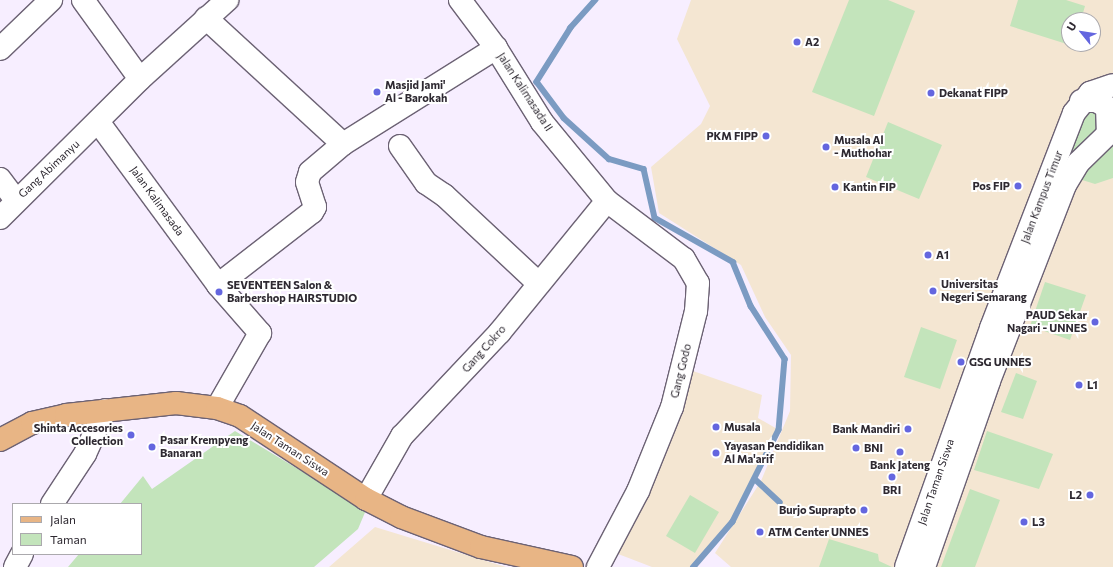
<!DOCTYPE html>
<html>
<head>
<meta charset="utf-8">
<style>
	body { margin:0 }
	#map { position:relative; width:1113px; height:567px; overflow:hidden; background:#f7eeff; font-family:Commissioner,sans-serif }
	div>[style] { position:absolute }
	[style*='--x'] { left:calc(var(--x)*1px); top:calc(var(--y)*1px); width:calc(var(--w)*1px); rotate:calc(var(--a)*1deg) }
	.education>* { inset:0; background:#f4e6d2 }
	.green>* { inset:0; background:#c3e4bb }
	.stream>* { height:5.5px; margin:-2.75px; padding:0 2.75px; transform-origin:2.75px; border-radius:2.75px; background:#7b9bc2 }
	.roads { filter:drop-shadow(1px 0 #6c6274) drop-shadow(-1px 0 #6c6274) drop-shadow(0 1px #6c6274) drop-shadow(0 -1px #6c6274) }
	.minor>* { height:22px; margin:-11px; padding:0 11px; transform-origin:11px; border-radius:11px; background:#fff }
	.major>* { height:22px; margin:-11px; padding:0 11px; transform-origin:11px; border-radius:11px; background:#e8b585 }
	.dots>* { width:11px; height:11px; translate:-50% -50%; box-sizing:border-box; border:2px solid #fff; border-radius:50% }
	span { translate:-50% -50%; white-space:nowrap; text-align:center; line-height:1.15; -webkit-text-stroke:4px #fff; paint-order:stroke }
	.poi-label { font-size:11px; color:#2e2931; font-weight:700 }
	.left { translate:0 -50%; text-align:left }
	.right { translate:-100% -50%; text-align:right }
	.street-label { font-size:11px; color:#2e2931 }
	.legend { position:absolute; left:12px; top:503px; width:130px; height:52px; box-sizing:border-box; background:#fff; border:1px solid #aba9ad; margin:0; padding:5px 7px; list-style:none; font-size:12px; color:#2e2931 }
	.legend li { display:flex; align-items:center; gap:8px; height:20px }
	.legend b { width:20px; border:1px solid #aba9ad }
	.north { position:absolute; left:1061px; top:12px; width:40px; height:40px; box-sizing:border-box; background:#fff; border:1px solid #aba9ad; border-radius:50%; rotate:300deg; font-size:11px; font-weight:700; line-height:16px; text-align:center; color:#2e2931 }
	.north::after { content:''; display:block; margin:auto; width:14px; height:18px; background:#6466df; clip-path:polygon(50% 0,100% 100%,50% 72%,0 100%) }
</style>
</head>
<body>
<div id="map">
	<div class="education">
		<div style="clip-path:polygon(evenodd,691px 0,1113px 0,1113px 567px,731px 567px,715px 553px,761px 481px,790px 411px,791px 355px,765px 317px,741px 265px,659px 213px,651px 167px,701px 124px,710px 106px,677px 39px,691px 0,1069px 20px,1093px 20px,1093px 44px,1069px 44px,1069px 20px)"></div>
		<div style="clip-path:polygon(693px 371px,762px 395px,758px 418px,779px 430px,733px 522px,691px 567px,652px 567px,613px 552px,633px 509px,657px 475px)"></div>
		<div style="clip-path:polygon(375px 527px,447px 549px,506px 567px,329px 567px)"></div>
	</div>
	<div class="green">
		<div style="clip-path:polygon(849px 0,888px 0,915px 11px,874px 116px,812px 92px)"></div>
		<div style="clip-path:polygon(1018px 0,1066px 0,1085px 6px,1081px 20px,1069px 20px,1069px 44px,1073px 46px,1010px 26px)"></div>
		<div style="clip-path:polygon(1081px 101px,1109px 114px,1065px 185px,1074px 113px)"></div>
		<div style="clip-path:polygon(888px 122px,942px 145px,919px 199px,866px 177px)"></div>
		<div style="clip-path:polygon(1113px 142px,1113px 178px,1095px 184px,1079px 179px)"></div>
		<div style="clip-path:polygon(1045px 282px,1086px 295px,1070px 340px,1030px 326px)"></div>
		<div style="clip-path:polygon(921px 327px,957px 340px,940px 389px,904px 377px)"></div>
		<div style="clip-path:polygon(1016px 373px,1037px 381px,1023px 419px,1001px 412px)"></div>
		<div style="clip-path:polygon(235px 431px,366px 510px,358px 529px,314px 567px,68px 567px,79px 554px,141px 554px,141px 504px,120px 504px,143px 476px,152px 489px)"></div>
		<div style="clip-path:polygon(987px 431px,1053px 454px,1039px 489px,974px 470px)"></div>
		<div style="clip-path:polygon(970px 489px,1000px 500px,975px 567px,941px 567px)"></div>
		<div style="clip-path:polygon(690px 495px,719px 512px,695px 553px,666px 536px)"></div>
		<div style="clip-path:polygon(829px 539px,878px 554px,879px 561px,892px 567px,819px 567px)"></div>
	</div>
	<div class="stream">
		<div style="--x:596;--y:0;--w:38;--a:132"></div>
		<div style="--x:571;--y:28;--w:64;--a:122.2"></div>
		<div style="--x:537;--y:82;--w:45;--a:53.1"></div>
		<div style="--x:564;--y:118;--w:61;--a:42.3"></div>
		<div style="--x:609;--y:159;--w:36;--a:16"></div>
		<div style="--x:644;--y:169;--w:50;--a:77.3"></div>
		<div style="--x:655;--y:218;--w:90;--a:29.4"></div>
		<div style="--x:733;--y:262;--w:48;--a:67.8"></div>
		<div style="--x:751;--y:306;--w:63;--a:57.3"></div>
		<div style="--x:785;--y:359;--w:71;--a:94.8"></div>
		<div style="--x:779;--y:430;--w:103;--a:116.6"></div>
		<div style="--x:733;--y:522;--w:60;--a:130.9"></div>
		<div style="--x:755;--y:479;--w:34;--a:43"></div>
	</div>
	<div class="roads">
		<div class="minor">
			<div style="--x:83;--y:0;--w:97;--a:54.2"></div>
			<div style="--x:460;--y:0;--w:60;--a:53.1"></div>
			<div style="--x:496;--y:48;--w:87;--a:58.1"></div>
			<div style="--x:542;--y:122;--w:102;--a:50.6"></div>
			<div style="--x:607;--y:201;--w:96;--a:37"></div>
			<div style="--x:684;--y:259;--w:28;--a:60"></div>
			<div style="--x:698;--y:283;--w:28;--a:94"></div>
			<div style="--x:696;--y:311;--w:99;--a:104"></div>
			<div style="--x:672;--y:407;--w:91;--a:112"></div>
			<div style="--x:638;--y:491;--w:86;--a:117.8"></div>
			<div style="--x:206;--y:18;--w:186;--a:42.6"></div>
			<div style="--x:0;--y:49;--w:71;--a:-43.9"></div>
			<div style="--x:1081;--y:101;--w:15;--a:0"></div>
			<div style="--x:1096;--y:101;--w:13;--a:29"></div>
			<div style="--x:1107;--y:107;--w:27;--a:88"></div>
			<div style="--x:99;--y:123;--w:201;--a:53.7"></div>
			<div style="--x:218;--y:285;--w:64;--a:48.8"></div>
			<div style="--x:260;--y:333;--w:86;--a:119.8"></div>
			<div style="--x:400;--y:146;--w:45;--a:54.9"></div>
			<div style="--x:426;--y:183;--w:22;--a:34"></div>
			<div style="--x:444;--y:195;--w:129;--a:43.1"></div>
			<div style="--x:0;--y:179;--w:26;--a:53"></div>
			<div style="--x:0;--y:218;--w:197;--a:-44.8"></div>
			<div style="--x:140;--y:79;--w:118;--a:-42.2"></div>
			<div style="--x:218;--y:285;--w:119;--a:-37.8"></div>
			<div style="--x:312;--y:212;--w:6;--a:-59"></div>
			<div style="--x:315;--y:207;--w:26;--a:-108"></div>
			<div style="--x:307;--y:182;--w:10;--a:-73"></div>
			<div style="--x:310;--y:172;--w:43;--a:-40.3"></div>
			<div style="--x:343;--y:144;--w:181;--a:-32.1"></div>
			<div style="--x:366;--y:499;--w:73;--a:-60.3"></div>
			<div style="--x:402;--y:436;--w:143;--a:-46.7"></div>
			<div style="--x:500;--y:332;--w:169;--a:-50.8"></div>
			<div style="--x:52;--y:504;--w:60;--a:-56.6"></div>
			<div style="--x:85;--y:454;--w:48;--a:-65.6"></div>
			<div style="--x:15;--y:567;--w:15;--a:-62"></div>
			<div style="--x:906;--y:567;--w:254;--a:-70.4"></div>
			<div style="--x:991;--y:328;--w:230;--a:-68.9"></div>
			<div style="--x:1074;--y:113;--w:26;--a:-51"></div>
			<div style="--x:1090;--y:93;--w:24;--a:-19"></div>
			<div style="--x:924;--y:567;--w:197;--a:-70.7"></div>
			<div style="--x:989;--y:381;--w:210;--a:-68.8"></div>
			<div style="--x:1065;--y:185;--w:26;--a:-59"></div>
			<div style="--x:1078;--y:163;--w:49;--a:-44.2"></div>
		</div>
		<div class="major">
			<div style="--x:0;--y:440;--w:36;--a:-28"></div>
			<div style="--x:32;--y:423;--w:35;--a:-13"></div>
			<div style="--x:66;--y:415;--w:111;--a:-6.2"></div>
			<div style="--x:176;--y:403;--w:41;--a:7"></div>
			<div style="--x:217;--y:408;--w:24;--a:19"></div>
			<div style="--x:240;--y:416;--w:151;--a:33.4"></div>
			<div style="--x:366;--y:499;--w:39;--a:27"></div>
			<div style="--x:401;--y:517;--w:85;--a:20.6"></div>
			<div style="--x:481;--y:547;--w:93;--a:12.4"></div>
		</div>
	</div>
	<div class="dots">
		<div style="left:797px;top:42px;background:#6466df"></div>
		<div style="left:377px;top:92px;background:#6466df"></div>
		<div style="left:931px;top:93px;background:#6466df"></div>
		<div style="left:766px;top:136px;background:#6466df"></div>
		<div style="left:826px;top:147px;background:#6466df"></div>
		<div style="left:1018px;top:186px;background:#6466df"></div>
		<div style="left:835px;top:187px;background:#6466df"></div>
		<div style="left:928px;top:255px;background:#6466df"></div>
		<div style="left:933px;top:291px;background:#6466df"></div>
		<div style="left:219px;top:292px;background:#6466df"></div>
		<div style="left:1095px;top:322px;background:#6466df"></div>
		<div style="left:961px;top:362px;background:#6466df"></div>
		<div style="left:1079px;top:385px;background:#6466df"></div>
		<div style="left:716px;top:427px;background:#6466df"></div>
		<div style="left:908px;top:429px;background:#6466df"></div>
		<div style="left:131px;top:435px;background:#6466df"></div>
		<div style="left:152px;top:447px;background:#6466df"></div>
		<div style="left:856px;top:448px;background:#6466df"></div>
		<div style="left:900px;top:452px;background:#6466df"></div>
		<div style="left:716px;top:453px;background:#6466df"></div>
		<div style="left:892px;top:477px;background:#6466df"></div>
		<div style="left:1090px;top:495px;background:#6466df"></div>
		<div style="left:864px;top:510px;background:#6466df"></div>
		<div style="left:1024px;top:522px;background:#6466df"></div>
		<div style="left:760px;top:532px;background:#6466df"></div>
	</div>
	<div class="poi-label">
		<span class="left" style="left:805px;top:42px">A2</span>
		<span class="left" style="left:385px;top:92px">Masjid Jami'<br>Al - Barokah</span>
		<span class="left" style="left:939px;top:93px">Dekanat FIPP</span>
		<span class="right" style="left:758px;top:136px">PKM FIPP</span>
		<span class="left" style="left:834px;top:147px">Musala Al<br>- Muthohar</span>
		<span class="right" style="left:1010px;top:186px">Pos FIP</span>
		<span class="left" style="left:843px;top:187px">Kantin FIP</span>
		<span class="left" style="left:936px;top:255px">A1</span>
		<span class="left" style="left:941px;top:291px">Universitas<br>Negeri Semarang</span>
		<span class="left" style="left:227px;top:292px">SEVENTEEN Salon &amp;<br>Barbershop HAIRSTUDIO</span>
		<span class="right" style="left:1087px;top:322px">PAUD Sekar<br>Nagari - UNNES</span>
		<span class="left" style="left:969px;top:362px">GSG UNNES</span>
		<span class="left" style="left:1087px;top:385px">L1</span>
		<span class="left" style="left:724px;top:427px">Musala</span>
		<span class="right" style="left:123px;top:435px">Shinta Accesories<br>Collection</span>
		<span class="right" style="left:900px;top:429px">Bank Mandiri</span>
		<span class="left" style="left:160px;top:447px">Pasar Krempyeng<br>Banaran</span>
		<span class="left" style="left:724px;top:453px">Yayasan Pendidikan<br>Al Ma'arif</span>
		<span class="left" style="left:864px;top:448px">BNI</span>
		<span style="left:900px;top:465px">Bank Jateng</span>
		<span style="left:892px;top:490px">BRI</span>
		<span class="right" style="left:1082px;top:495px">L2</span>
		<span class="right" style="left:856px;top:510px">Burjo Suprapto</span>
		<span class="left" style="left:1032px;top:522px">L3</span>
		<span class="left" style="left:768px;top:532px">ATM Center UNNES</span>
	</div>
	<div class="street-label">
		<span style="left:525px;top:92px;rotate:57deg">Jalan Kalimasada II</span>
		<span style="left:49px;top:169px;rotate:-43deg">Gang Abimanyu</span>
		<span style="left:1042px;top:197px;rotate:-69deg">Jalan Kampus Timur</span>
		<span style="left:157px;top:201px;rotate:54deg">Jalan Kalimasada</span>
		<span style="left:484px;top:349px;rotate:-48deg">Gang Cokro</span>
		<span style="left:681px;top:371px;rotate:-76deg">Gang Godo</span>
		<span style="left:290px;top:449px;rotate:33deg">Jalan Taman Siswa</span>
		<span style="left:936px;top:482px;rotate:-71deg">Jalan Taman Siswa</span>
	</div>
	<ul class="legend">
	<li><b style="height:5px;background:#e8b585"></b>Jalan</li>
	<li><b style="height:11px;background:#c3e4bb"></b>Taman</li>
	</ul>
	<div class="north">U</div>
</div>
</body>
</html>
